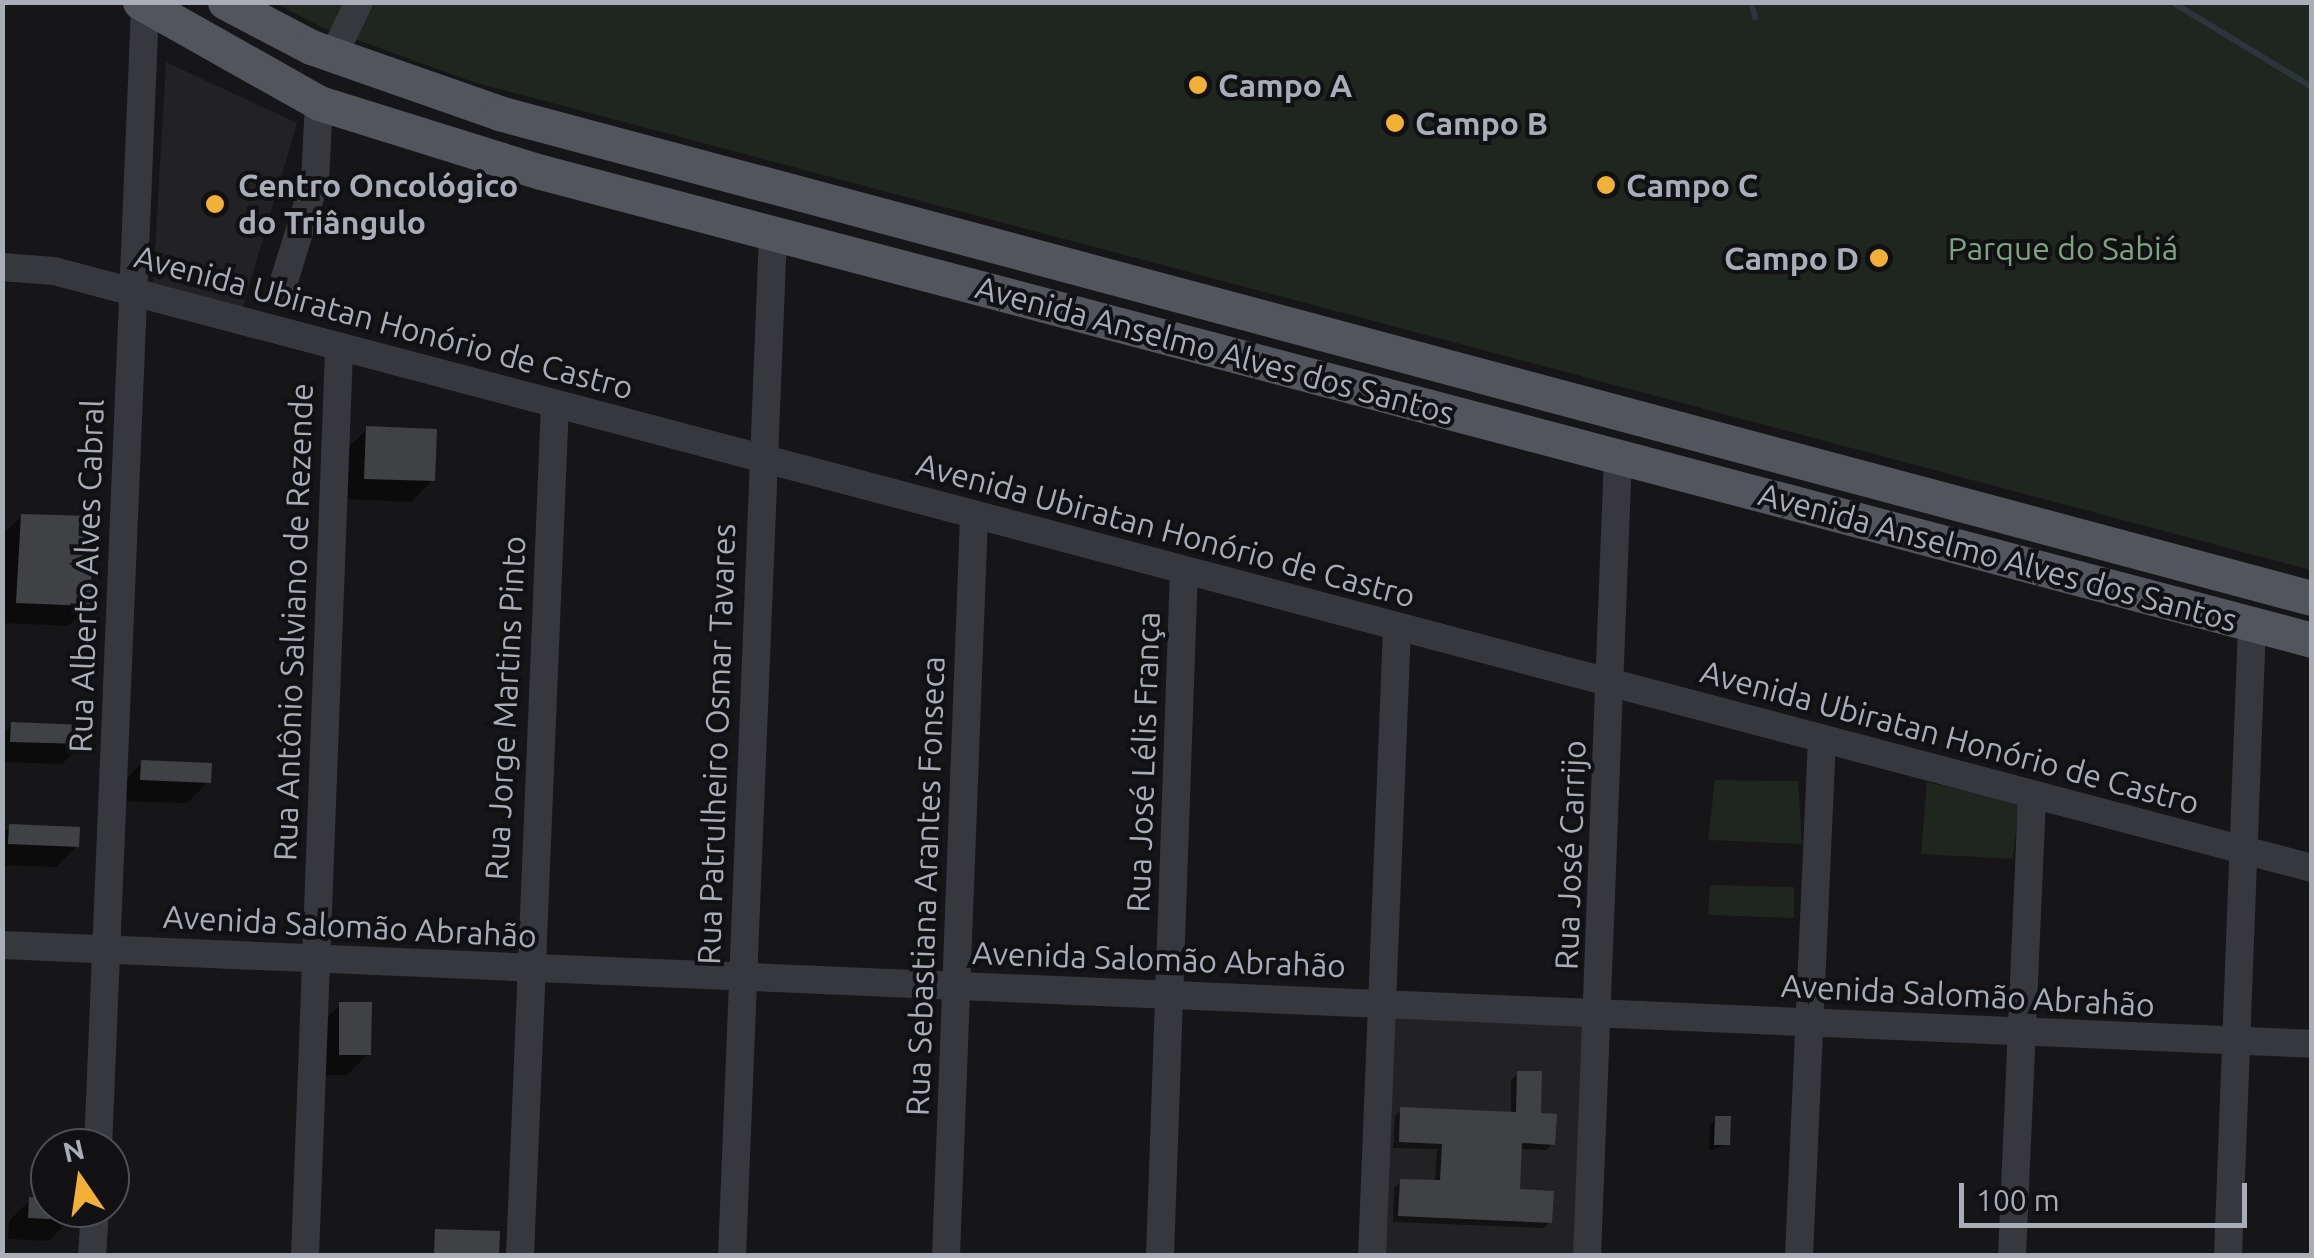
<!DOCTYPE html>
<html>
<head>
<meta charset="utf-8">
<style>
	body { margin:0 }
	#map { position:relative; width:2314px; height:1258px; overflow:hidden; background:#161618; font-family:Ubuntu,sans-serif }
	div>[style] { position:absolute }
	[style*='--x'] { left:calc(var(--x)*1px); top:calc(var(--y)*1px); width:calc(var(--w)*1px); rotate:calc(var(--a)*1deg) }
	.built>* { inset:0; background:#222225 }
	.green>* { inset:0; background:#1e261f }
	.shadow>* { inset:0; background:#0007 }
	.stream>* { height:6px; margin:-3px; padding:0 3px; transform-origin:3px; border-radius:3px; background:#2c353c }
	.building>* { inset:0; background:#404145 }
	.minor>* { height:28px; margin:-14px; padding:0 14px; transform-origin:14px; border-radius:14px; background:#37383d }
	.major>* { height:35px; margin:-17.5px; padding:0 17.5px; transform-origin:17.5px; border-radius:17.5px; background:#53555c }
	.dots>* { width:28px; height:28px; translate:-50% -50%; box-sizing:border-box; border:5px solid #111113; border-radius:50% }
	span { translate:-50% -50%; white-space:nowrap; text-align:center; line-height:1.15; -webkit-text-stroke:8px #111113; paint-order:stroke }
	.poi-label { font-size:32px; color:#a8adb8; font-weight:700 }
	.left { translate:0 -50%; text-align:left }
	.right { translate:-100% -50%; text-align:right }
	.park-label { font-size:32px; color:#7fa381 }
	.street-label { font-size:32px; color:#a8adb8 }
	.frame { position:absolute; inset:0; border:5px solid #a8adb8; pointer-events:none }
	.north { position:absolute; left:30px; top:1128px; width:100px; height:100px; box-sizing:border-box; background:#111113; border:2px solid #4d4f55; border-radius:50%; rotate:347deg; font-size:28px; font-weight:700; line-height:40px; text-align:center; color:#a8adb8 }
	.north::after { content:''; display:block; margin:auto; width:35px; height:45px; background:#f2b134; clip-path:polygon(50% 0,100% 100%,50% 72%,0 100%) }
	.scale { position:absolute; left:1959px; top:1183px; width:288px; height:45px; box-sizing:border-box; border:5px solid #a8adb8; border-top:0; padding-left:12px; font-size:30px; line-height:35px; white-space:nowrap; color:#a8adb8; -webkit-text-stroke:8px #111113; paint-order:stroke }
</style>
</head>
<body>
<div id="map">
	<div class="built">
		<div style="clip-path:polygon(166px 62px,297px 123px,242px 310px,153px 285px)"></div>
		<div style="clip-path:polygon(1384px 1002px,1596px 1011px,1584px 1255px,1374px 1256px)"></div>
	</div>
	<div class="green">
		<div style="clip-path:polygon(275px 3px,2311px 3px,2311px 570px,473px 82px,319px 26px)"></div>
		<div style="clip-path:polygon(1715px 780px,1798px 781px,1802px 844px,1708px 840px)"></div>
		<div style="clip-path:polygon(1927px 782px,2019px 803px,2013px 859px,1921px 854px)"></div>
		<div style="clip-path:polygon(1710px 885px,1794px 887px,1794px 918px,1708px 915px)"></div>
	</div>
	<div class="shadow">
		<div style="clip-path:polygon(367px 429px,433px 480px,411px 502px,344px 499px,346px 450px)"></div>
		<div style="clip-path:polygon(22px 516px,89px 605px,68px 626px,2px 623px,2px 535px)"></div>
		<div style="clip-path:polygon(12px 725px,83px 743px,62px 764px,2px 762px,2px 735px)"></div>
		<div style="clip-path:polygon(142px 763px,208px 782px,187px 803px,120px 801px,121px 784px)"></div>
		<div style="clip-path:polygon(10px 827px,77px 846px,56px 867px,2px 865px,2px 834px)"></div>
		<div style="clip-path:polygon(340px 1005px,368px 1054px,347px 1075px,319px 1075px,319px 1026px)"></div>
		<div style="clip-path:polygon(1518px 1074px,1553px 1144px,1546px 1150px,1520px 1149px,1517px 1191px,1550px 1222px,1544px 1228px,1393px 1222px,1394px 1188px,1401px 1182px,1435px 1183px,1437px 1149px,1393px 1148px,1395px 1116px,1401px 1110px,1511px 1114px,1511px 1080px)"></div>
		<div style="clip-path:polygon(1716px 1119px,1728px 1144px,1709px 1151px,1710px 1125px)"></div>
		<div style="clip-path:polygon(30px 1200px,71px 1208px,70px 1219px,49px 1241px,8px 1239px,9px 1221px)"></div>
	</div>
	<div class="stream">
		<div style="--x:1751;--y:2;--w:16;--a:75"></div>
		<div style="--x:2172;--y:2;--w:164;--a:31.3"></div>
	</div>
	<div class="building">
		<div style="clip-path:polygon(366px 426px,437px 429px,435px 481px,364px 479px)"></div>
		<div style="clip-path:polygon(21px 514px,92px 516px,91px 606px,16px 603px)"></div>
		<div style="clip-path:polygon(11px 722px,86px 725px,85px 744px,10px 742px)"></div>
		<div style="clip-path:polygon(141px 760px,212px 763px,211px 783px,140px 780px)"></div>
		<div style="clip-path:polygon(9px 824px,80px 827px,79px 847px,8px 844px)"></div>
		<div style="clip-path:polygon(339px 1002px,372px 1002px,371px 1055px,339px 1055px)"></div>
		<div style="clip-path:polygon(1517px 1071px,1542px 1071px,1541px 1113px,1557px 1114px,1555px 1145px,1522px 1143px,1520px 1189px,1554px 1191px,1552px 1223px,1398px 1216px,1400px 1179px,1440px 1180px,1442px 1144px,1399px 1142px,1400px 1107px,1516px 1112px)"></div>
		<div style="clip-path:polygon(1715px 1116px,1731px 1116px,1730px 1145px,1714px 1145px)"></div>
		<div style="clip-path:polygon(29px 1197px,50px 1198px,50px 1219px,28px 1218px)"></div>
		<div style="clip-path:polygon(435px 1229px,500px 1231px,499px 1256px,434px 1256px)"></div>
	</div>
	<div class="minor">
		<div style="--x:333;--y:56;--w:60;--a:-64.3"></div>
		<div style="--x:2;--y:267;--w:52;--a:4.4"></div>
		<div style="--x:54;--y:271;--w:2336;--a:14.81"></div>
		<div style="--x:280;--y:294;--w:118;--a:-72.8"></div>
		<div style="--x:315;--y:181;--w:78;--a:-87.1"></div>
		<div style="--x:2;--y:945;--w:2312;--a:2.45"></div>
		<div style="--x:98;--y:1148;--w:1143;--a:-87.64"></div>
		<div style="--x:92;--y:1256;--w:48;--a:-86.4"></div>
		<div style="--x:305;--y:1256;--w:907;--a:-87.85"></div>
		<div style="--x:520;--y:1256;--w:853;--a:-87.65"></div>
		<div style="--x:732;--y:1256;--w:1023;--a:-87.7"></div>
		<div style="--x:946;--y:1256;--w:739;--a:-87.83"></div>
		<div style="--x:1160;--y:1256;--w:686;--a:-88"></div>
		<div style="--x:1372;--y:1256;--w:629;--a:-87.72"></div>
		<div style="--x:1587;--y:1256;--w:801;--a:-87.78"></div>
		<div style="--x:1799;--y:1256;--w:518;--a:-87.45"></div>
		<div style="--x:2012;--y:1256;--w:460;--a:-87.5"></div>
		<div style="--x:2228;--y:1256;--w:631;--a:-87.82"></div>
	</div>
	<div class="major">
		<div style="--x:140;--y:2;--w:206;--a:29.4"></div>
		<div style="--x:319;--y:103;--w:232;--a:17.3"></div>
		<div style="--x:541;--y:172;--w:1832;--a:14.8"></div>
		<div style="--x:225;--y:2;--w:97;--a:27.6"></div>
		<div style="--x:311;--y:47;--w:199;--a:19.3"></div>
		<div style="--x:499;--y:113;--w:1877;--a:14.98"></div>
	</div>
	<div class="dots">
		<div style="left:1198px;top:85px;background:#f2b134"></div>
		<div style="left:1395px;top:123px;background:#f2b134"></div>
		<div style="left:1606px;top:185px;background:#f2b134"></div>
		<div style="left:215px;top:204px;background:#f2b134"></div>
		<div style="left:1879px;top:258px;background:#f2b134"></div>
	</div>
	<div class="poi-label">
		<span class="left" style="left:1218px;top:85px">Campo A</span>
		<span class="left" style="left:1415px;top:123px">Campo B</span>
		<span class="left" style="left:1626px;top:185px">Campo C</span>
		<span class="left" style="left:238px;top:204px">Centro Oncológico<br>do Triângulo</span>
		<span class="right" style="left:1859px;top:258px">Campo D</span>
	</div>
	<div class="park-label">
		<span style="left:2063px;top:248px">Parque do Sabiá</span>
	</div>
	<div class="street-label">
		<span style="left:384px;top:322px;rotate:15deg">Avenida Ubiratan Honório de Castro</span>
		<span style="left:1215px;top:350px;rotate:15deg">Avenida Anselmo Alves dos Santos</span>
		<span style="left:1166px;top:530px;rotate:15deg">Avenida Ubiratan Honório de Castro</span>
		<span style="left:1998px;top:557px;rotate:15deg">Avenida Anselmo Alves dos Santos</span>
		<span style="left:86px;top:576px;rotate:-88deg">Rua Alberto Alves Cabral</span>
		<span style="left:293px;top:622px;rotate:-88deg">Rua Antônio Salviano de Rezende</span>
		<span style="left:505px;top:708px;rotate:-87deg">Rua Jorge Martins Pinto</span>
		<span style="left:1950px;top:737px;rotate:15deg">Avenida Ubiratan Honório de Castro</span>
		<span style="left:716px;top:744px;rotate:-88deg">Rua Patrulheiro Osmar Tavares</span>
		<span style="left:1143px;top:762px;rotate:-88deg">Rua José Lélis França</span>
		<span style="left:1570px;top:855px;rotate:-88deg">Rua José Carrijo</span>
		<span style="left:925px;top:886px;rotate:-88deg">Rua Sebastiana Arantes Fonseca</span>
		<span style="left:350px;top:926px;rotate:3deg">Avenida Salomão Abrahão</span>
		<span style="left:1159px;top:959px;rotate:2deg">Avenida Salomão Abrahão</span>
		<span style="left:1968px;top:995px;rotate:3deg">Avenida Salomão Abrahão</span>
	</div>
	<div class="frame"></div>
	<div class="north">N</div>
	<div class="scale">100 m</div>
</div>
</body>
</html>
